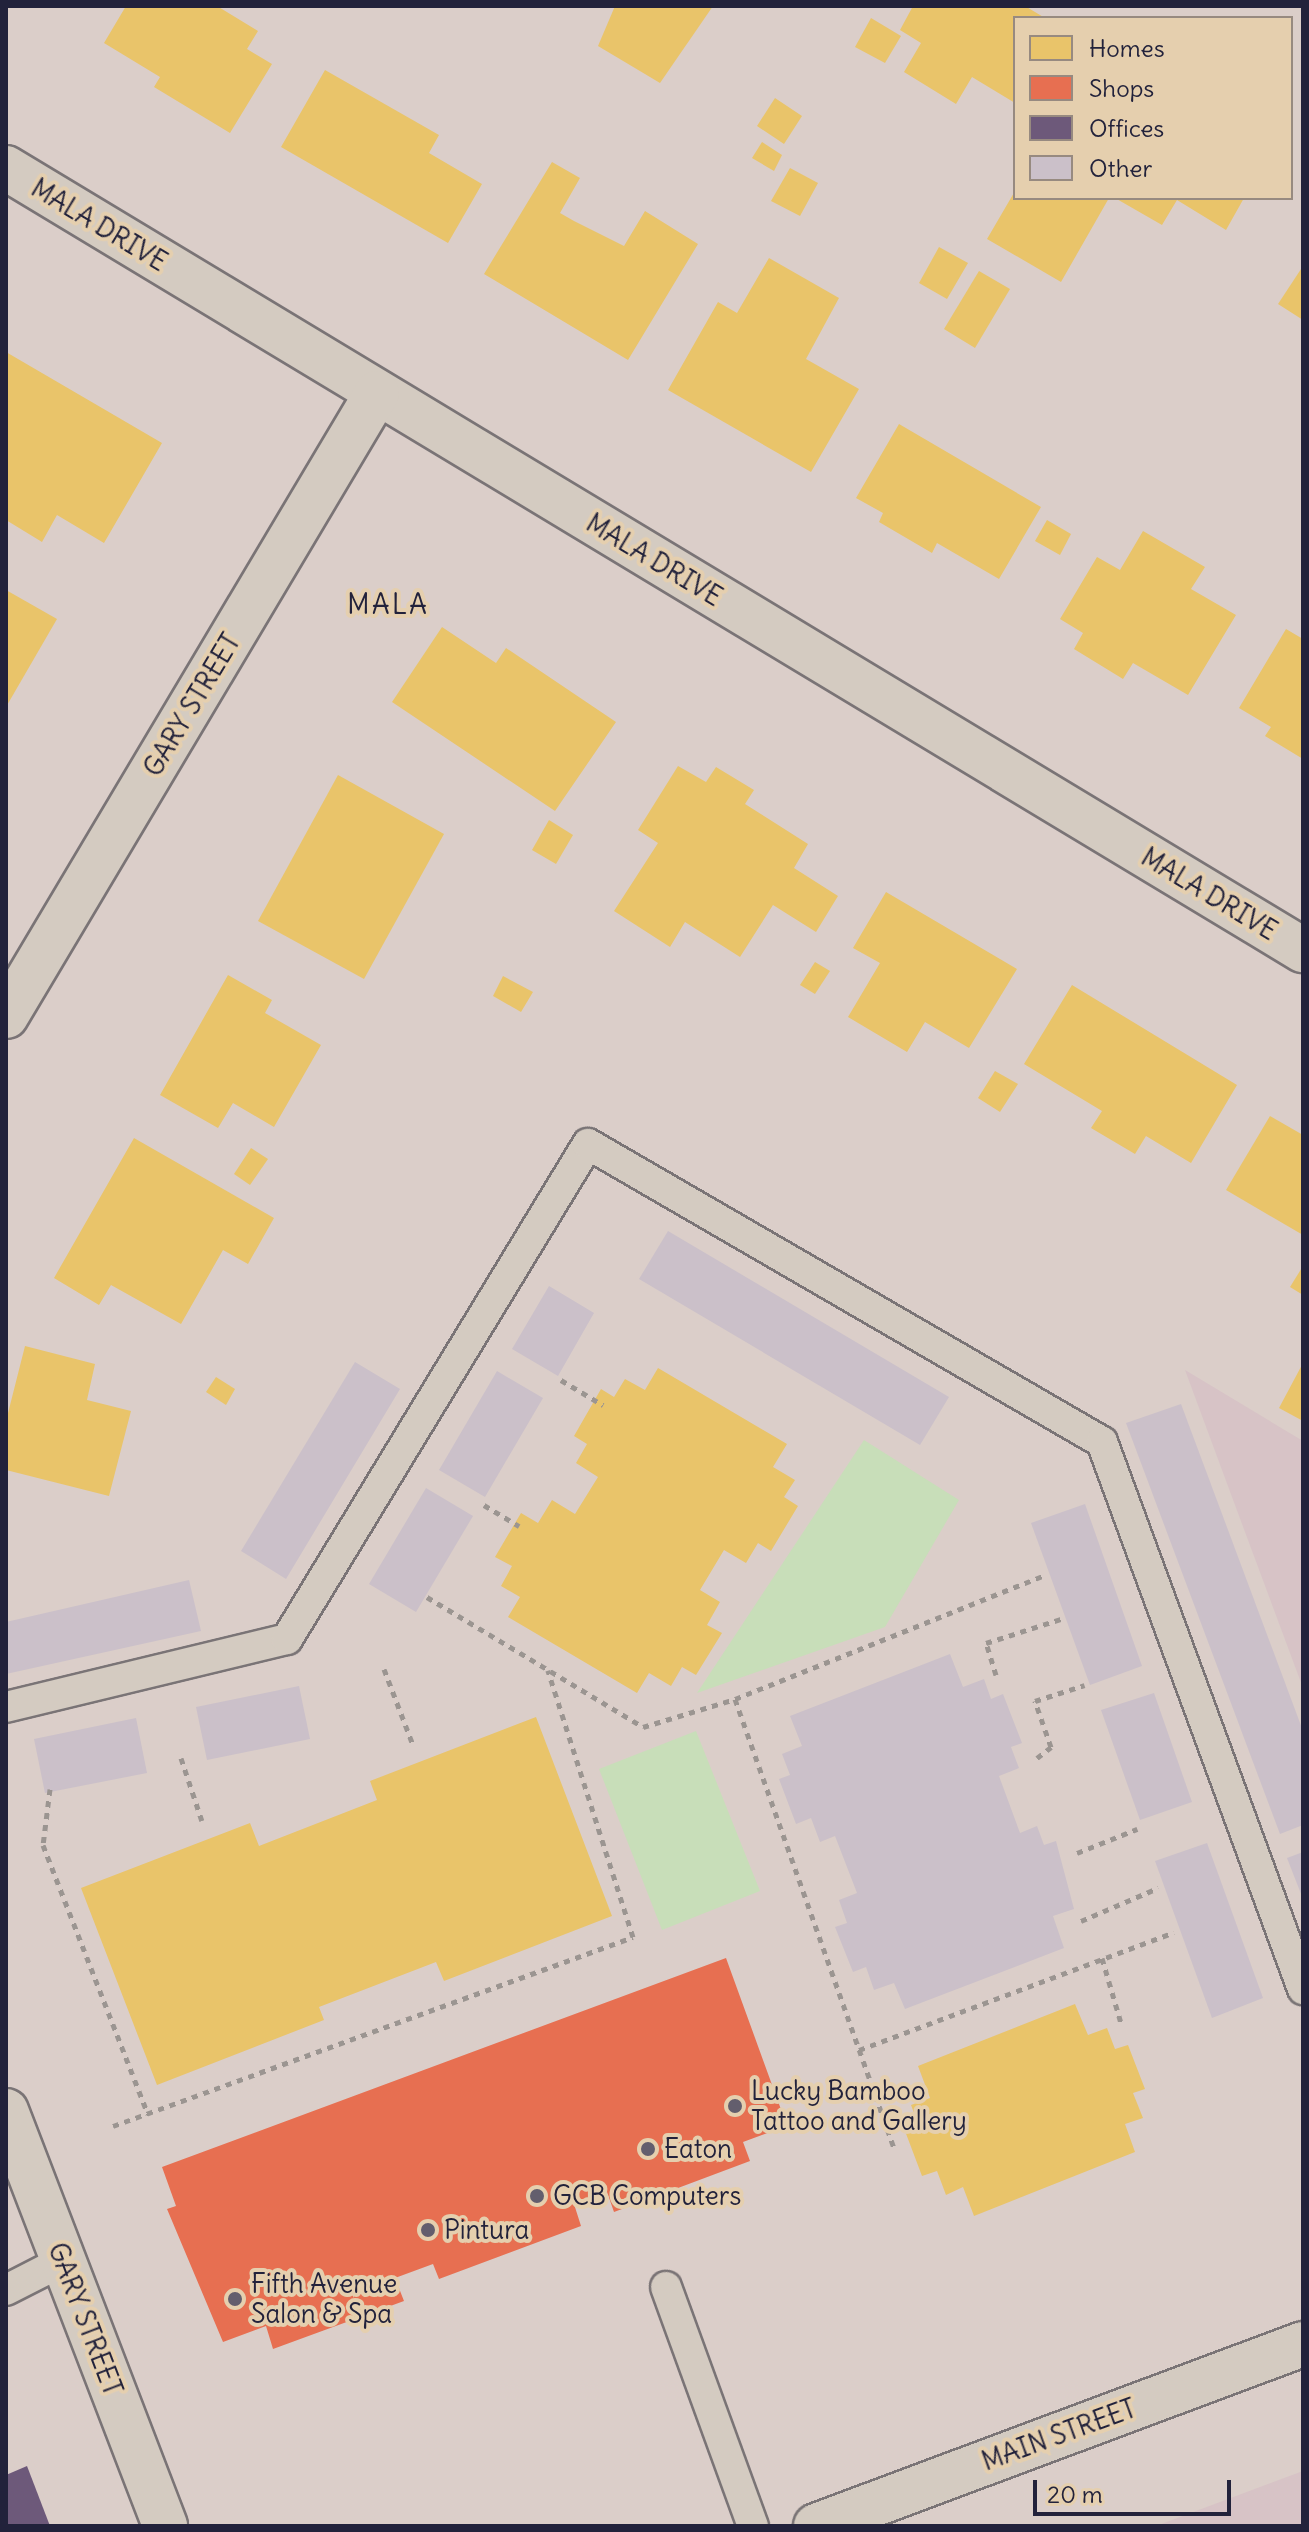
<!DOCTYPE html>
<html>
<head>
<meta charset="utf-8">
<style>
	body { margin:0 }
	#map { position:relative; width:1309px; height:2532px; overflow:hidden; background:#dbcec9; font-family:Delius,sans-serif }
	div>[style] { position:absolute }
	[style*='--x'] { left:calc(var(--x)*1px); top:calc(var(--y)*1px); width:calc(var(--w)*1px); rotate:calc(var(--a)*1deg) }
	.built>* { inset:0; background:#d7c3c6 }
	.green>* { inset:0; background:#c8deb9 }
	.homes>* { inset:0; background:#e9c46a }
	.shops>* { inset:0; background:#e76f51 }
	.offices>* { inset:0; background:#6d597a }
	.building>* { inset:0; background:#cbc0c9 }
	.path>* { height:5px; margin-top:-2.5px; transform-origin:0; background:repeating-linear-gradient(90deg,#9b9591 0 6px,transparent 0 12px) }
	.roads { filter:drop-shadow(2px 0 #7a7476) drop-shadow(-2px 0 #7a7476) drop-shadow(0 2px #7a7476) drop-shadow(0 -2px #7a7476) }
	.service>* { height:30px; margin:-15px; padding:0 15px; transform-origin:15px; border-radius:15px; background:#d4cbc1 }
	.minor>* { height:44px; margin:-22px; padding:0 22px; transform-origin:22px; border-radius:22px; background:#d4cbc1 }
	.secondary>* { height:44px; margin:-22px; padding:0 22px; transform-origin:22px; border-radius:22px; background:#d4cbc1 }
	.dots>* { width:22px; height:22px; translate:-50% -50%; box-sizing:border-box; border:4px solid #e5cfae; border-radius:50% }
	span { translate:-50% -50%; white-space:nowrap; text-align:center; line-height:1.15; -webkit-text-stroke:8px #e5cfae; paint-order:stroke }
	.street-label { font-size:26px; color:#22223b }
	.poi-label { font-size:26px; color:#22223b }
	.left { translate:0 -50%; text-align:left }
	.neighbourhood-label { font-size:28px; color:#22223b; letter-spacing:2px }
	.frame { position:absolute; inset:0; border:8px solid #22223b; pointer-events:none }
	.legend { position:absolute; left:1013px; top:16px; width:280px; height:184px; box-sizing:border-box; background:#e5cfae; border:2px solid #978a80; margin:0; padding:10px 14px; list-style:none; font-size:24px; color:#22223b }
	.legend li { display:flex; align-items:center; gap:16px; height:40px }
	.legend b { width:40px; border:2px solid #978a80 }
	.scale { position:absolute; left:1033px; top:2480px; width:198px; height:36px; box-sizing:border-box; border:4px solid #22223b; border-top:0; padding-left:10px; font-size:24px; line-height:28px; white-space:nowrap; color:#22223b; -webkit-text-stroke:6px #e5cfae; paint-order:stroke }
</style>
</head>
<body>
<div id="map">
	<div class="built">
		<div style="clip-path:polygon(1185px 1370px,1303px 1441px,1303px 1688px,1232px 1497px)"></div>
		<div style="clip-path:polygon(1303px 2471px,1303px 2526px,1156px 2526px)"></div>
	</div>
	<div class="green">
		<div style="clip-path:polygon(864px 1440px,959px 1500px,885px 1627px,697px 1693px)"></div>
		<div style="clip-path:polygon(696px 1731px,760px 1891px,662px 1930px,599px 1769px)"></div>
	</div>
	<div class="homes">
		<div style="clip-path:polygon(126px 6px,217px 6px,258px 31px,247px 49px,272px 64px,230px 133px,154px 87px,160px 77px,104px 43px)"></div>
		<div style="clip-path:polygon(615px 6px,713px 6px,660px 83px,598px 46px)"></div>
		<div style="clip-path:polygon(913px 6px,1025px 6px,1045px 18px,1015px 18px,1015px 103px,972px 77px,956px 104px,904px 72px,921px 43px,900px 30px)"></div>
		<div style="clip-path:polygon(871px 18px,901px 36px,885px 63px,855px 47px)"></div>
		<div style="clip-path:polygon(325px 70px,439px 135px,429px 153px,482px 184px,448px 243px,281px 147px)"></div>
		<div style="clip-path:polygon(775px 98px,802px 116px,784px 144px,757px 126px)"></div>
		<div style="clip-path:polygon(762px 142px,782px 155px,774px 171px,752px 158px)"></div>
		<div style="clip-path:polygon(552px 162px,580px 178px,560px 213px,574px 221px,624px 246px,645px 211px,698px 244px,628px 360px,484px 274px)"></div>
		<div style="clip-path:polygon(790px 168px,818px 183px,800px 216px,771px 201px)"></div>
		<div style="clip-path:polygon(1015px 191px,1015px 198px,1109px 198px,1061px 282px,987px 239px)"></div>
		<div style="clip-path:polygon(1115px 198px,1244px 198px,1226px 230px,1177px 200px,1162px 225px)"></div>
		<div style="clip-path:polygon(939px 247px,968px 263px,947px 299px,919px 283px)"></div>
		<div style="clip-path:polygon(769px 258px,839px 298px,806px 359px,859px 389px,811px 472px,668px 390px,718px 302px,737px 313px)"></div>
		<div style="clip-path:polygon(1303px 266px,1303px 320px,1278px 304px)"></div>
		<div style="clip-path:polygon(979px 271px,1010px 289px,975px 348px,944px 329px)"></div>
		<div style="clip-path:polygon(6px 352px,162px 443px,104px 543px,57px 515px,42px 542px,6px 520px)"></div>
		<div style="clip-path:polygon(899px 424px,1041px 507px,999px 579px,937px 543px,932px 553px,879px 522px,883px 513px,856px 498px)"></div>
		<div style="clip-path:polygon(1047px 520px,1071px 534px,1060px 555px,1035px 541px)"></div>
		<div style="clip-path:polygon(1143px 531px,1205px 567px,1191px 589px,1236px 615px,1188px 695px,1133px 663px,1123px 679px,1074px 649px,1083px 633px,1060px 619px,1097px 557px,1120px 570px)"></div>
		<div style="clip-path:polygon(6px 590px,57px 619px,6px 707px)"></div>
		<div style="clip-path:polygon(442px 627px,496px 663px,506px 648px,616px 722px,555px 811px,392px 702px)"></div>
		<div style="clip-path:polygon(1286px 629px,1303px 639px,1303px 759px,1265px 736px,1271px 727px,1239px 708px)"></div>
		<div style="clip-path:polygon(678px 766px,706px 782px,716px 767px,754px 790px,745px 804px,808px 844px,794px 868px,838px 896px,816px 932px,773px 905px,740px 957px,685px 922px,670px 947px,614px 911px,658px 843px,638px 830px)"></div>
		<div style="clip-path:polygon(338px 775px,444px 834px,364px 979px,258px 921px)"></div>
		<div style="clip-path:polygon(549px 820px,573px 835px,556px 864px,532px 850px)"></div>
		<div style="clip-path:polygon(886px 892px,1017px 969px,969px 1048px,925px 1022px,907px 1052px,848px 1017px,880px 963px,853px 948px)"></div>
		<div style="clip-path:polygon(815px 962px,830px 971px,815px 994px,800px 985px)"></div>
		<div style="clip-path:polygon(228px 975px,272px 1000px,265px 1013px,321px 1045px,274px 1127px,233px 1103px,218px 1128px,160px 1095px)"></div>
		<div style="clip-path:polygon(503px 976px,533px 992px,521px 1012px,493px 996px)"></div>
		<div style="clip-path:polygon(1072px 985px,1237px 1085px,1191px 1163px,1146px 1136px,1135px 1154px,1091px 1128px,1102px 1111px,1024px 1064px)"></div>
		<div style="clip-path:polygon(995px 1071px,1018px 1084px,1000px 1112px,978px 1098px)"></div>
		<div style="clip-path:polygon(1270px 1116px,1303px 1135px,1303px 1235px,1226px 1190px)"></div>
		<div style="clip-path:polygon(134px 1138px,274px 1218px,248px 1264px,223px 1250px,181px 1324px,111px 1285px,99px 1305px,54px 1278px)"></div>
		<div style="clip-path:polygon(251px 1148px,268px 1159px,250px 1185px,234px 1174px)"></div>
		<div style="clip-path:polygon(1303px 1266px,1303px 1295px,1290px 1287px)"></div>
		<div style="clip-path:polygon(25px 1346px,95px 1364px,87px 1400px,131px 1411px,109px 1496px,6px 1470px,6px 1421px)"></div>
		<div style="clip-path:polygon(1303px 1363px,1303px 1421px,1279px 1408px)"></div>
		<div style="clip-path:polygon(658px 1368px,787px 1444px,773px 1467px,795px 1480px,784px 1497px,798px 1506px,771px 1551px,758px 1543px,746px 1563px,724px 1550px,700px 1590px,720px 1602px,707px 1625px,722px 1633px,696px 1675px,682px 1667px,671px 1686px,649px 1673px,637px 1693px,508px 1617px,520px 1597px,501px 1586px,512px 1566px,495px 1557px,521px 1513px,538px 1523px,552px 1500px,575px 1514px,598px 1477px,576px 1463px,587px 1444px,574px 1436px,601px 1389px,614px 1397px,625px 1379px,645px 1390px)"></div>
		<div style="clip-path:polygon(216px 1377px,235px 1389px,226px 1405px,206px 1392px)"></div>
		<div style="clip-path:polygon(536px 1717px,612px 1916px,444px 1981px,436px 1962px,319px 2007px,324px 2020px,157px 2085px,81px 1888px,250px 1823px,259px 1846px,377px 1800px,370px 1781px)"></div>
		<div style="clip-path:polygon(1075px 2004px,1088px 2035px,1107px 2028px,1115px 2049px,1128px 2045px,1145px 2089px,1133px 2093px,1143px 2118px,1125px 2124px,1135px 2152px,974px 2216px,963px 2187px,946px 2195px,937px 2171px,922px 2176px,905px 2131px,919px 2126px,911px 2105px,930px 2098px,918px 2066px)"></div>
	</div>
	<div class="shops">
		<div style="clip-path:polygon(726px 1958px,787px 2126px,743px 2142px,750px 2161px,614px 2212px,607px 2192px,574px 2204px,581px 2226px,439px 2279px,433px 2264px,395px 2278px,404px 2301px,273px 2349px,266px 2326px,223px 2342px,167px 2209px,176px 2206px,162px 2167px)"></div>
	</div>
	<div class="offices">
		<div style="clip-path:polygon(27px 2466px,50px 2526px,6px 2526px,6px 2475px)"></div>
	</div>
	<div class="building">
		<div style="clip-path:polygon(668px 1231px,949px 1397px,920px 1445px,639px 1279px)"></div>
		<div style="clip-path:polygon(549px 1286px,594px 1313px,558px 1376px,512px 1349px)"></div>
		<div style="clip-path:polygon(355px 1362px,400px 1389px,286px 1579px,241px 1551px)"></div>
		<div style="clip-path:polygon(497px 1371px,543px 1398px,485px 1497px,439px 1470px)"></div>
		<div style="clip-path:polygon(1181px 1404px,1303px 1731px,1303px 1825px,1280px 1834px,1126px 1423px)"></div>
		<div style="clip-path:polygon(426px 1488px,473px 1516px,416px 1612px,369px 1584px)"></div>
		<div style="clip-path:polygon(1085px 1504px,1142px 1666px,1090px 1685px,1031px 1523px)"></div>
		<div style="clip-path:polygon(189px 1580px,201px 1631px,6px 1674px,6px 1622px)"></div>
		<div style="clip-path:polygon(950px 1654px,963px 1687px,984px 1679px,991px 1699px,1003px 1694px,1022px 1743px,1011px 1747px,1019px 1768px,999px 1776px,1020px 1833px,1037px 1826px,1044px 1845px,1056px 1841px,1074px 1909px,1053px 1916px,1064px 1948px,905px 2009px,894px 1983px,874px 1990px,866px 1967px,853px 1972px,835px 1927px,847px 1923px,839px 1900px,857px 1893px,835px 1836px,820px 1842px,811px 1818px,796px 1824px,779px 1779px,790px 1775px,782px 1754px,802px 1746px,790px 1716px)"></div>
		<div style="clip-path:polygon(299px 1686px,310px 1739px,207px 1760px,196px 1707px)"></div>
		<div style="clip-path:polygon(1154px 1693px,1192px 1802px,1140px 1820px,1101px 1710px)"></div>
		<div style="clip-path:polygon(136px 1718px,147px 1773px,45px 1793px,34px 1739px)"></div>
		<div style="clip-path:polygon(1207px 1843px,1263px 1998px,1212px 2018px,1155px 1861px)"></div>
		<div style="clip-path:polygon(1303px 1852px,1303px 1899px,1287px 1858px)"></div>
	</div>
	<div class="path">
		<div style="--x:561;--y:1380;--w:49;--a:30.8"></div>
		<div style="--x:484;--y:1505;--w:41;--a:31"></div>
		<div style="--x:427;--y:1597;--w:252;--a:31"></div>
		<div style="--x:643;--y:1727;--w:96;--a:-16.9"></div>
		<div style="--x:735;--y:1699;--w:334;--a:-21.8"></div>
		<div style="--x:384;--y:1669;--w:81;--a:69.1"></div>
		<div style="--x:996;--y:1675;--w:34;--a:-107"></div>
		<div style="--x:986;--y:1643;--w:79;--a:-17.7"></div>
		<div style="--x:735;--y:1699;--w:479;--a:70.5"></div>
		<div style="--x:181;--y:1758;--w:66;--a:71.6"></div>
		<div style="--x:1037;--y:1758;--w:18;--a:-38"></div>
		<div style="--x:1051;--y:1747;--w:49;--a:-109.2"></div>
		<div style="--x:1035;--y:1701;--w:52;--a:-17.7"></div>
		<div style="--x:50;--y:1789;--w:56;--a:97.1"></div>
		<div style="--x:43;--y:1845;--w:289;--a:68.7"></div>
		<div style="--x:1077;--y:1853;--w:65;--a:-21.8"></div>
		<div style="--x:1081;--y:1921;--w:84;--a:-23.2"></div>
		<div style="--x:1102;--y:1958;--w:68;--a:73.7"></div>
		<div style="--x:859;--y:2050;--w:336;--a:-20.5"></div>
		<div style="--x:113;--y:2126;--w:553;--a:-19.97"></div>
		<div style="--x:633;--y:1937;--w:280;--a:-107.7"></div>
	</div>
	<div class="roads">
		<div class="service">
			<div style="--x:6;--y:1707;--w:289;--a:-13.6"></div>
			<div style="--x:287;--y:1639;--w:579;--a:-58.7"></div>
			<div style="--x:588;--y:1144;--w:594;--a:30.1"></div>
			<div style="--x:1102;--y:1442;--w:583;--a:69.82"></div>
			<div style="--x:666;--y:2287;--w:254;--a:70"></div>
			<div style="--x:6;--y:2290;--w:64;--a:-27"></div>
		</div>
		<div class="minor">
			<div style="--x:6;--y:168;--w:1515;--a:31.09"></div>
			<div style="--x:6;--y:1016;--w:725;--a:-59.23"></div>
			<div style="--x:6;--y:2111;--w:444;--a:69"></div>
		</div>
		<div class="secondary">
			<div style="--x:816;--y:2526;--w:520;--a:-20.49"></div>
		</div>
	</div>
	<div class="dots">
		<div style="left:735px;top:2106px;background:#635e6d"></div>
		<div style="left:648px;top:2149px;background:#635e6d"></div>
		<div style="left:537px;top:2196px;background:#635e6d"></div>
		<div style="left:428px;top:2230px;background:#635e6d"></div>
		<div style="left:235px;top:2299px;background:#635e6d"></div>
	</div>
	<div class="street-label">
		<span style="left:99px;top:225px;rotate:31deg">MALA DRIVE</span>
		<span style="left:654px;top:560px;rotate:31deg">MALA DRIVE</span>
		<span style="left:192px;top:705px;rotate:-59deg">GARY STREET</span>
		<span style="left:1209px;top:894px;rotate:31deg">MALA DRIVE</span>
		<span style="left:85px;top:2319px;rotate:69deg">GARY STREET</span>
		<span style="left:1059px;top:2435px;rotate:-20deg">MAIN STREET</span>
	</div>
	<div class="poi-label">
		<span class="left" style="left:751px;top:2106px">Lucky Bamboo<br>Tattoo and Gallery</span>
		<span class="left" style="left:664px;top:2149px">Eaton</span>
		<span class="left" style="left:553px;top:2196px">GCB Computers</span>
		<span class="left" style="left:444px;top:2230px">Pintura</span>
		<span class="left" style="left:251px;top:2299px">Fifth Avenue<br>Salon &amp; Spa</span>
	</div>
	<div class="neighbourhood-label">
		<span style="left:388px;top:604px">MALA</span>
	</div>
	<div class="frame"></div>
	<ul class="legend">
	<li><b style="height:22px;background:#e9c46a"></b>Homes</li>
	<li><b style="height:22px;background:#e76f51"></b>Shops</li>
	<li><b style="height:22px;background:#6d597a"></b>Offices</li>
	<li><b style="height:22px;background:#cbc0c9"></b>Other</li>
	</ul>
	<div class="scale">20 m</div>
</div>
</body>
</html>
